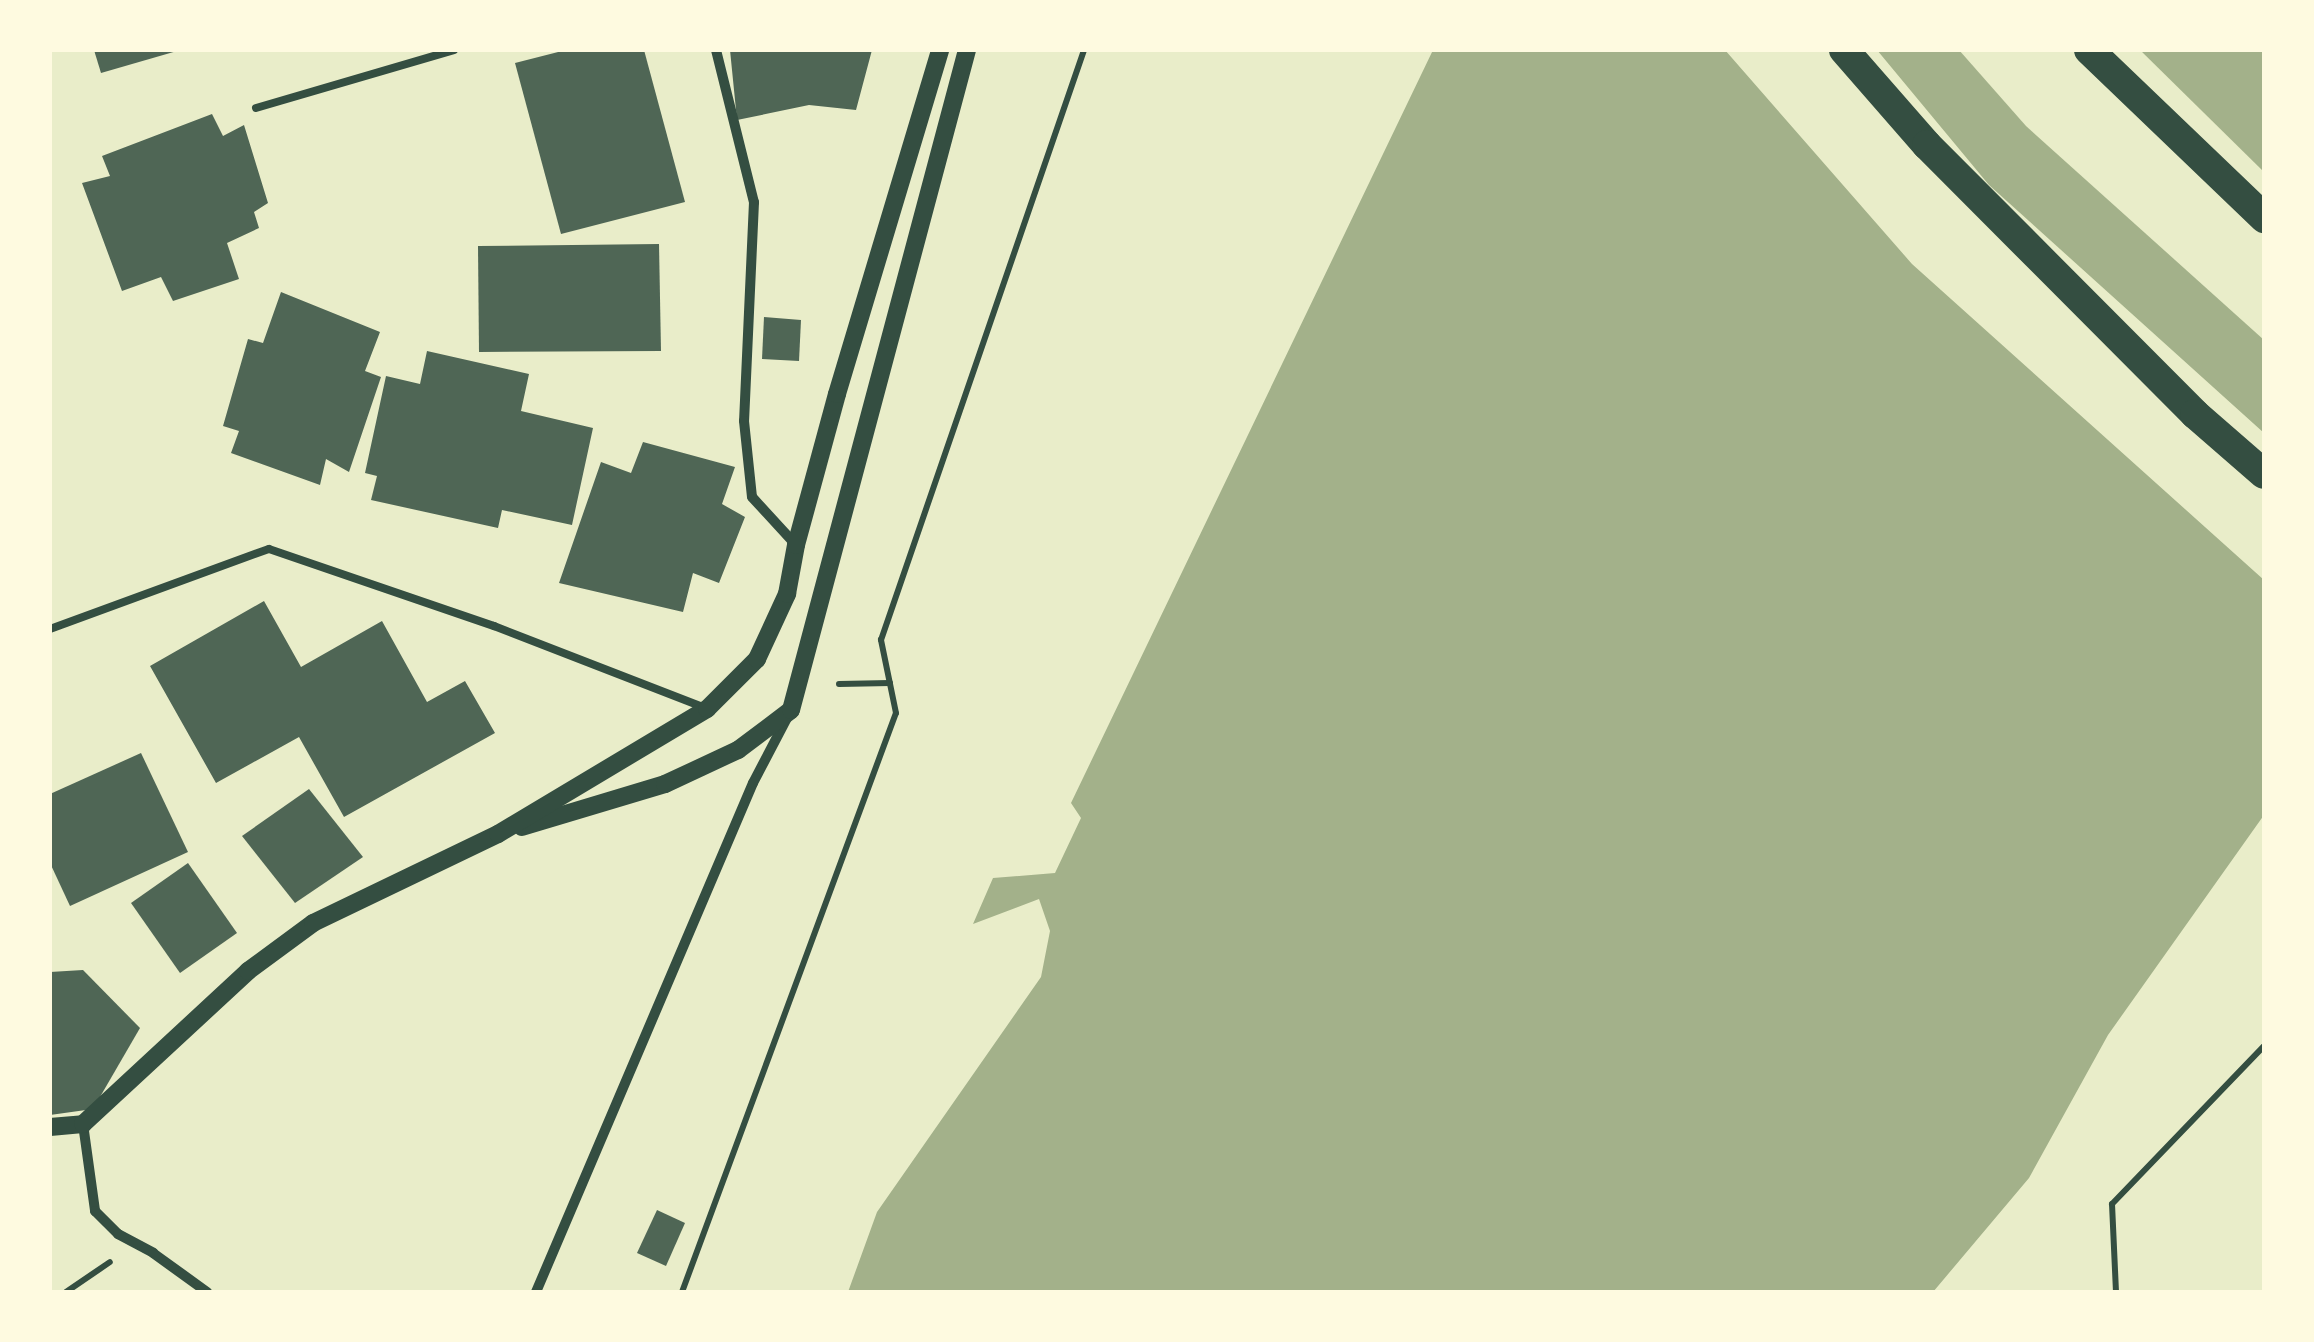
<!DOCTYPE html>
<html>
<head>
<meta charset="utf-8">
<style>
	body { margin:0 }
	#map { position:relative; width:2314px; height:1342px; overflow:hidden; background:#e9edc9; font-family:"Noto Sans",sans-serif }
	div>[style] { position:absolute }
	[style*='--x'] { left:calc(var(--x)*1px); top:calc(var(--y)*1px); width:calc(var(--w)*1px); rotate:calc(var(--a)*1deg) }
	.water>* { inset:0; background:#a3b18a }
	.pier>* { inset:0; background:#e9edc9 }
	.building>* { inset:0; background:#4f6655 }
	.path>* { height:6px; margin:-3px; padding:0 3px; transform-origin:3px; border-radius:3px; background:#344e41 }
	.service>* { height:8px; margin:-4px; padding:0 4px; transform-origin:4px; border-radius:4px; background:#344e41 }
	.minor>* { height:10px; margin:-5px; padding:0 5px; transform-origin:5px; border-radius:5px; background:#344e41 }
	.tertiary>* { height:18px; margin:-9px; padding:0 9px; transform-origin:9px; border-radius:9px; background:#344e41 }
	.motorway>* { height:30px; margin:-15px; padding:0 15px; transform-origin:15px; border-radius:15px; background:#344e41 }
	span { translate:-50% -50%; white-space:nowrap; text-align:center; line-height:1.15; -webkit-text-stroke:9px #fefae0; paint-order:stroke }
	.frame { position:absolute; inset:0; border:52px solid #fefae0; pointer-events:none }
</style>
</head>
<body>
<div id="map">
	<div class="water">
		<div style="clip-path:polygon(1433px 50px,2264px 50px,2264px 815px,2108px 1035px,2029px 1178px,1933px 1292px,848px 1292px,877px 1212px,1041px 977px,1050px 931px,1039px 899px,973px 924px,993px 878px,1055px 873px,1081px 818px,1071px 803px)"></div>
	</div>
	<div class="pier">
		<div style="clip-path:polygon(1725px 50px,1877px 50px,1989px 185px,2264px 433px,2264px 580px,1912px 264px)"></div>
		<div style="clip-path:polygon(1959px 50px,2140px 50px,2264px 172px,2264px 340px,2026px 126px)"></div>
	</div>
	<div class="building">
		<div style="clip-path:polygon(94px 50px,177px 50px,177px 51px,101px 73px)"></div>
		<div style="clip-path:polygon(566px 50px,644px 50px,685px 202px,561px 234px,515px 63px)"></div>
		<div style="clip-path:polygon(730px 50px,872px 50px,856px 110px,809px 105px,737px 120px)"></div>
		<div style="clip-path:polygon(212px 114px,223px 136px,244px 125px,268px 203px,254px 212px,259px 228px,227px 243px,239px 279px,173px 301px,161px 277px,122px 291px,82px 183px,110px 176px,102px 156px)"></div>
		<div style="clip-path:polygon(659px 244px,661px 351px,479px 352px,478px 246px)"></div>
		<div style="clip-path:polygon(281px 292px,380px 332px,365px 371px,381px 377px,349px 472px,326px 459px,320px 485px,231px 453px,239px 431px,223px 426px,248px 339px,263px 343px)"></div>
		<div style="clip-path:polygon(764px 317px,801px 320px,799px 361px,762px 359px)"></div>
		<div style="clip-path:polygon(427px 351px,529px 374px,521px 411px,593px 428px,572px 525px,502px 510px,498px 528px,371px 500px,377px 476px,365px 473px,386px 376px,420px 384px)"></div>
		<div style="clip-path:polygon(643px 442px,735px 467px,722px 504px,745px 517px,719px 583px,693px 573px,683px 612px,559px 583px,601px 462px,631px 473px)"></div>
		<div style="clip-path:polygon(264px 601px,301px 667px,382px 621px,427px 702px,465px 681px,495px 733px,344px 817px,299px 737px,216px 783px,150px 666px)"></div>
		<div style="clip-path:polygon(141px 753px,188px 852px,70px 906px,50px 863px,50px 794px)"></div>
		<div style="clip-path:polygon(309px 789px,363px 857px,295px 903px,242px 836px)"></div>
		<div style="clip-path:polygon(188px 863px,237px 933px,180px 973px,131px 903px)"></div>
		<div style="clip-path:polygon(83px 970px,140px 1028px,93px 1109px,50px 1115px,50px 972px)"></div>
		<div style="clip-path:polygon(657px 1210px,685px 1223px,666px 1266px,637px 1253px)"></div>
	</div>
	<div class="path">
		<div style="--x:839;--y:684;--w:51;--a:-1.1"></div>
		<div style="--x:66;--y:1292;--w:53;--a:-34.3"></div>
		<div style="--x:682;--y:1292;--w:617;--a:-69.72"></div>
		<div style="--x:896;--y:713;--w:75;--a:-101.6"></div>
		<div style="--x:881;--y:640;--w:624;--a:-71.01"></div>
		<div style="--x:2116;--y:1292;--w:88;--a:-92.6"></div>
		<div style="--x:2112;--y:1204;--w:219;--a:-46.1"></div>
	</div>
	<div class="service">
		<div style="--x:256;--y:108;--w:206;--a:-16.3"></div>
		<div style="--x:50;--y:629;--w:233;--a:-20.1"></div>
		<div style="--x:269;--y:549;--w:238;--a:18.9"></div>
		<div style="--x:494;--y:626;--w:224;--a:21.2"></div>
	</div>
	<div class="minor">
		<div style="--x:716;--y:50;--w:157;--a:76"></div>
		<div style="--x:754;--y:202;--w:219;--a:92.6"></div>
		<div style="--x:744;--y:421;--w:76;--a:84"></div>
		<div style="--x:752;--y:497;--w:65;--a:47.5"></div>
		<div style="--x:83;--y:1124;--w:88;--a:82.1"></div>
		<div style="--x:95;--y:1211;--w:33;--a:45"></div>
		<div style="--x:118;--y:1234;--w:40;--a:28"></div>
		<div style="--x:153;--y:1253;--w:67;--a:35.8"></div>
		<div style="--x:536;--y:1292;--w:553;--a:-66.91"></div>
		<div style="--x:753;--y:783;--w:76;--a:-62.4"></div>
	</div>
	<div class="tertiary">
		<div style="--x:522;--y:827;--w:149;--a:-16.7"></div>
		<div style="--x:665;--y:784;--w:81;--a:-25"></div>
		<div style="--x:738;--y:750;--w:66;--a:-37"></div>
		<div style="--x:791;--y:710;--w:683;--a:-75.07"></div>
		<div style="--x:50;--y:1127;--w:33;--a:-5"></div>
		<div style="--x:83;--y:1124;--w:225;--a:-42.8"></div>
		<div style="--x:248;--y:971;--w:81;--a:-36.4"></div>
		<div style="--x:313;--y:923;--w:205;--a:-25.7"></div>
		<div style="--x:498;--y:834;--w:244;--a:-30.9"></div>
		<div style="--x:707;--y:709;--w:71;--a:-45"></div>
		<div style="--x:757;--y:659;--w:72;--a:-65.2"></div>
		<div style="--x:787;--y:594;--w:50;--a:-79.6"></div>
		<div style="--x:796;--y:545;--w:156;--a:-74.8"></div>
		<div style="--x:837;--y:394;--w:359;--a:-73.3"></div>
	</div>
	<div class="motorway">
		<div style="--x:1844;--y:50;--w:126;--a:48.9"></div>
		<div style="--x:1927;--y:145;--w:380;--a:45.1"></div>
		<div style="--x:2195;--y:414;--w:91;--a:41"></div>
		<div style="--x:2089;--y:50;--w:243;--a:43.8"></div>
	</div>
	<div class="frame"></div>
</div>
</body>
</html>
